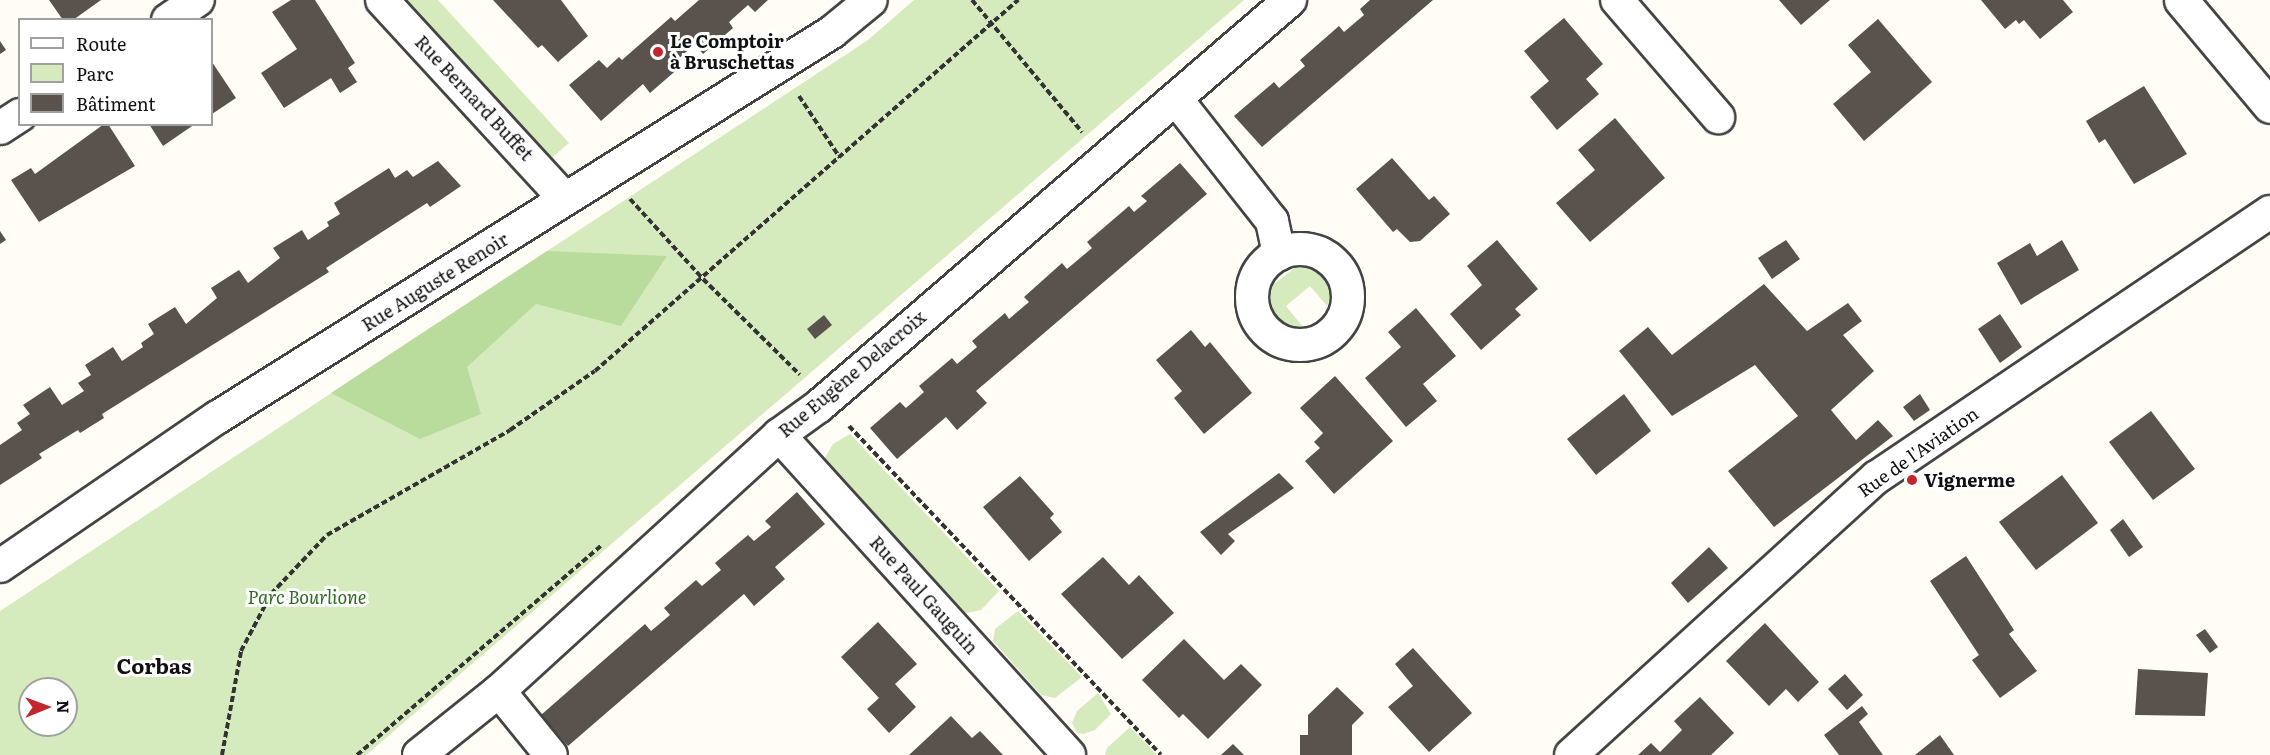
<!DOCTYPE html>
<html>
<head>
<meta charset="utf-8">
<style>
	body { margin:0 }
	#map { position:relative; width:2270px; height:755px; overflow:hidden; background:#fffdf5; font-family:Literata,serif }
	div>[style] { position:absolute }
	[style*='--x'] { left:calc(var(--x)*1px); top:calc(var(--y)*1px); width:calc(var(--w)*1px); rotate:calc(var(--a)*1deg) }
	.green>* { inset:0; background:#d5ebbd }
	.forest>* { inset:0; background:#b9dc9c }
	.building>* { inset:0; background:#5a524d }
	.path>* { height:4px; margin-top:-2px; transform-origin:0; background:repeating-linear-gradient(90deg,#333 0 6px,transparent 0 9px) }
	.roads { filter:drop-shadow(2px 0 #444) drop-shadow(-2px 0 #444) drop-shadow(0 2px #444) drop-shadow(0 -2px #444) }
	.minor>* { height:32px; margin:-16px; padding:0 16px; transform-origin:16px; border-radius:16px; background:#fff }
	.minor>.ring { margin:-16px; padding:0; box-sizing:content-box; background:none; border:32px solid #fff; border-radius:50% }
	.tertiary>* { height:33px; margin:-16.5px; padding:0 16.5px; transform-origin:16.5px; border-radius:16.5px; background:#fff }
	.dots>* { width:16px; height:16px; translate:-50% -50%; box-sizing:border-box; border:3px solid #fff; border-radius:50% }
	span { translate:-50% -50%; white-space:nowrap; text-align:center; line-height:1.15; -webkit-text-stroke:6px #fff; paint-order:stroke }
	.poi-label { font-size:18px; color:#111; font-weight:700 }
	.left { translate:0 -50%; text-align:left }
	.street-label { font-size:18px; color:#111 }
	.park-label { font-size:18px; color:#2f6b1f; font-style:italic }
	.quarter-label { font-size:21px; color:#111; font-weight:700 }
	.legend { position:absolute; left:18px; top:18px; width:195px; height:108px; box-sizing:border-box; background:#fff; border:2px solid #a0a0a0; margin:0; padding:8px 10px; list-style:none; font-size:18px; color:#111 }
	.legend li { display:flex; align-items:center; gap:12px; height:30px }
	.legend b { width:30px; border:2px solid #a0a0a0 }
	.north { position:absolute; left:18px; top:677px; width:60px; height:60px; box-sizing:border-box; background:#fff; border:2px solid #a0a0a0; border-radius:50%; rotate:89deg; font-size:16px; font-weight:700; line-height:24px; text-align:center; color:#111 }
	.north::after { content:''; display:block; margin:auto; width:21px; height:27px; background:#c4262e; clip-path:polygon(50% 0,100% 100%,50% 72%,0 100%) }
</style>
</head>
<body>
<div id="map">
	<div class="green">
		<div style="clip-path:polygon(403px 0,438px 0,569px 143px,550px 159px)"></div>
		<div style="clip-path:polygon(evenodd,914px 0,1244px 0,366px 755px,0 755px,0 611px,868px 40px,914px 0,30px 689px,66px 689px,66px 725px,30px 725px,30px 689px)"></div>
		<div style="clip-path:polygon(1301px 263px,1316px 268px,1332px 293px,1327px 306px,1310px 286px,1286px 306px,1303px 327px,1288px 331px,1266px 312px,1263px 299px,1265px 291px)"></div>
		<div style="clip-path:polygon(850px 434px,999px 591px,981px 610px,966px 613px,824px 459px,833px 444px)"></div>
		<div style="clip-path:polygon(1018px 611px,1082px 677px,1055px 698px,1041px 695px,993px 641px,995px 629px)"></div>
		<div style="clip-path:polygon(1098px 693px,1111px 714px,1095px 730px,1083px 734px,1076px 732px,1072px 723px,1077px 711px)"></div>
		<div style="clip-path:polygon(1130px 727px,1157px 755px,1105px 755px,1107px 748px)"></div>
	</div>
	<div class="forest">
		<div style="clip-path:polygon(547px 251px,667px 256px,621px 326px,536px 304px,467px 367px,481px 414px,420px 439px,331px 393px)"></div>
	</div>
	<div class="building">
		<div style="clip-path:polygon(49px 0,101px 0,73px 20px,63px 20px)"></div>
		<div style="clip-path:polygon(291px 0,315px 0,355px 63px,348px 68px,357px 82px,340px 93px,331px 78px,284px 108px,261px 73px,297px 49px,272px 12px)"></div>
		<div style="clip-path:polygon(493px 0,561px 0,588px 36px,558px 62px,542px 45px,538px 48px)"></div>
		<div style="clip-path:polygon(699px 0,768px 0,755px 12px,748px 5px,729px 22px,733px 28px,703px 54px,695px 44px,676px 61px,680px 67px,650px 93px,643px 84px,601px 121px,569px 85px,599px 60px,607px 68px,619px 57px,622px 60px,671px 17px,675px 21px)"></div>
		<div style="clip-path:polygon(1370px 0,1433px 0,1262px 147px,1234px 116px,1274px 82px,1279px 88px,1305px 66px,1300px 60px,1339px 26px,1344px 32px,1364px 15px,1360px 9px)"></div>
		<div style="clip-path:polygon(1779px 0,1830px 0,1801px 25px)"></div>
		<div style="clip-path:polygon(1981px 0,2063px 0,2073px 12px,2040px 39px,2024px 20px,2019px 24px,2016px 20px,2005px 29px)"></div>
		<div style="clip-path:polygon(1564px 18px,1603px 64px,1586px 79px,1599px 94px,1557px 130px,1530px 97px,1549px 81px,1524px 51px)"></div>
		<div style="clip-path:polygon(1878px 19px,1932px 82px,1864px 141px,1833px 104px,1871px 72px,1848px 45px)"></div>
		<div style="clip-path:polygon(0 41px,6px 50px,0 54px)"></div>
		<div style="clip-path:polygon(212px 62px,236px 98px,212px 114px)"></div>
		<div style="clip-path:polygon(2144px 86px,2187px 154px,2134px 184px,2105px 139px,2099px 143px,2086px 121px)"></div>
		<div style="clip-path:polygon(1615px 118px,1665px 178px,1590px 242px,1556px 203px,1595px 170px,1578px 150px)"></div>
		<div style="clip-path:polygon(104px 124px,108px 124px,135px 166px,39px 222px,11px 180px,31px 168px,35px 174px)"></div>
		<div style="clip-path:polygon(149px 124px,195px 124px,163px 146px)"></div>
		<div style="clip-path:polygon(1392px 158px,1429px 200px,1434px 196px,1450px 214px,1420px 241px,1410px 242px,1397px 229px,1393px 232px,1356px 189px)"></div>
		<div style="clip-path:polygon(438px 161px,461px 186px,430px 207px,427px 203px,326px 268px,329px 272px,102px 414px,104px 418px,80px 433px,78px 430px,39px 454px,42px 458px,0 485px,0 445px,22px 430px,17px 423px,30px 414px,23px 405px,50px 387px,62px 405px,84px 391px,78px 383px,91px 375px,85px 365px,113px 347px,122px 361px,143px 347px,141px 343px,154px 334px,148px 324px,175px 307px,186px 324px,217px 298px,211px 288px,239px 270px,248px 283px,280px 258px,273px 248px,302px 230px,308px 240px,329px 226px,327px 222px,340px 214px,334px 203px,389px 168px,395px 178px,407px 170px,413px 177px)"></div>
		<div style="clip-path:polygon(1180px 163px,1207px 194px,976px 391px,987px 403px,957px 430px,946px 417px,897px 459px,870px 428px,900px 402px,906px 408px,924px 392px,919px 386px,952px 358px,957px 364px,977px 347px,972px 341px,1005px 313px,1009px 319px,1029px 302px,1024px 297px,1062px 263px,1067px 269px,1092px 248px,1087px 242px,1129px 206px,1134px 212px,1147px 201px,1141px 196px)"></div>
		<div style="clip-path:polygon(0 231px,6px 240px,0 244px)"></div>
		<div style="clip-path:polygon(1497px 240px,1538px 289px,1515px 309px,1521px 315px,1481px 350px,1450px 314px,1482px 285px,1467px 266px)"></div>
		<div style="clip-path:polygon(1786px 240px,1800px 259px,1772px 279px,1758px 258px)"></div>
		<div style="clip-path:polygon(2062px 240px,2079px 270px,2021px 305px,1997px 263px,2030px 243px,2037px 256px)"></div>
		<div style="clip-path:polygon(1764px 284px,1807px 331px,1848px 303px,1862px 321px,1843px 335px,1874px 371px,1831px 410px,1856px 440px,1878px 420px,1893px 436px,1774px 527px,1728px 471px,1798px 416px,1755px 365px,1672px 416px,1619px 351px,1648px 327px,1672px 355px)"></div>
		<div style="clip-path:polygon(1416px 308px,1456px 356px,1423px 384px,1437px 401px,1406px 427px,1365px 378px,1401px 347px,1388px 332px)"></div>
		<div style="clip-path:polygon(2000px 314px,2022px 347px,2000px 363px,1978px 329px)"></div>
		<div style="clip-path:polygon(824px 315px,832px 325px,815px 339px,807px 329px)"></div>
		<div style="clip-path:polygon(1191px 330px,1205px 347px,1210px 342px,1252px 393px,1204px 434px,1174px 398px,1182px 391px,1156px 360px)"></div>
		<div style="clip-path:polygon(1335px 376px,1393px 441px,1334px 494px,1305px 461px,1320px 448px,1314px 442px,1323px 433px,1300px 408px)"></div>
		<div style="clip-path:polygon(1624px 394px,1651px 431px,1596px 475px,1567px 439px)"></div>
		<div style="clip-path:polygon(1920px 394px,1930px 410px,1914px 421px,1903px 407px)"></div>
		<div style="clip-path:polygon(2151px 411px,2195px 469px,2153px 500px,2109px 442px)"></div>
		<div style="clip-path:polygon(1279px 473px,1294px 488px,1228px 534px,1235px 541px,1221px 555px,1200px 532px)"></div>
		<div style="clip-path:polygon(2062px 475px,2098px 523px,2036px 570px,1999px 522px)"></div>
		<div style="clip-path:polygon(1020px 476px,1054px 514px,1050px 518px,1062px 532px,1029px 561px,983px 507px)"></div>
		<div style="clip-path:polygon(797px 492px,825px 524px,775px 567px,785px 579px,754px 606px,744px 594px,568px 746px,541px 715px,645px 624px,651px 631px,670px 615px,664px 608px,696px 580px,702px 586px,721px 570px,715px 563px,748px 535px,754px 541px,771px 527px,765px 521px)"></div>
		<div style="clip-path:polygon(2123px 519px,2143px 547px,2129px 557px,2110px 530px)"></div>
		<div style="clip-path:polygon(1709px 547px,1728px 568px,1688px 603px,1671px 583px)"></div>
		<div style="clip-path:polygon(1966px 556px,2014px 630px,2009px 634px,2037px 671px,2000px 698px,1972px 660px,1979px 655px,1930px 581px)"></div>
		<div style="clip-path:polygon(1103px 557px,1129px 585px,1139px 575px,1174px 613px,1122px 659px,1061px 594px)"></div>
		<div style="clip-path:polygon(878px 622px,917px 664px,895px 684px,916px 707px,889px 733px,867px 709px,879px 698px,841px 657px)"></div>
		<div style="clip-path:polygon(1765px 623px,1819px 682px,1798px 702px,1786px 689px,1769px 706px,1726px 661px)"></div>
		<div style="clip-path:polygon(2205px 629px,2218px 647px,2210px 653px,2196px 635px)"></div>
		<div style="clip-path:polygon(1184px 639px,1224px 680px,1241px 664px,1262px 685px,1208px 739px,1183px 714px,1179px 718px,1142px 680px)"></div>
		<div style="clip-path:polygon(1413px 648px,1472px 713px,1429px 752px,1388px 707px,1413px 686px,1395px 664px)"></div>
		<div style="clip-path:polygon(2138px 669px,2208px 673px,2205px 716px,2135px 715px)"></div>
		<div style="clip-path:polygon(1845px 674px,1863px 695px,1847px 710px,1828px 689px)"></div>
		<div style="clip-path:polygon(1337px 687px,1364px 713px,1352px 725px,1352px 755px,1300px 755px,1300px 735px,1308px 735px,1308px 715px)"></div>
		<div style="clip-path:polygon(1700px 697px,1734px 733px,1711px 755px,1638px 755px,1651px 743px,1660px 752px,1682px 730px,1674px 721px)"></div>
		<div style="clip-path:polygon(1862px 706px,1868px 714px,1859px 722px,1883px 755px,1839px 755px,1824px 735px)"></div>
		<div style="clip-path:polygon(951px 716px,972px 738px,980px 731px,1003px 755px,909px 755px)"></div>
		<div style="clip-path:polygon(1940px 735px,1954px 755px,1915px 755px)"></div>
		<div style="clip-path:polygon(1233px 744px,1244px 755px,1221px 755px)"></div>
	</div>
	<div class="path">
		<div style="--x:972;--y:0;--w:172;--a:50.2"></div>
		<div style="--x:799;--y:96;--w:74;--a:56.5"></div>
		<div style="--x:630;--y:199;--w:108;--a:47.6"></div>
		<div style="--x:703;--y:279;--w:136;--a:44.7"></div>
		<div style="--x:849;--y:426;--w:453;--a:46.5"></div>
		<div style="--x:222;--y:755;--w:106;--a:-79.6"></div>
		<div style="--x:241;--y:651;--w:64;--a:-62.2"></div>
		<div style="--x:271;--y:594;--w:81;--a:-46.5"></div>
		<div style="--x:327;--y:535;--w:211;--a:-29.8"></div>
		<div style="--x:510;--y:430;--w:103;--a:-34.8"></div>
		<div style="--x:595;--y:371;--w:563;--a:-41.25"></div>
		<div style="--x:357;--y:755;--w:321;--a:-40.6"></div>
	</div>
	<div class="roads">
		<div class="minor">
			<div style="--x:382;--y:0;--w:269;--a:47.4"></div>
			<div style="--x:1617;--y:0;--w:155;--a:49.2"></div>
			<div style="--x:168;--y:20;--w:36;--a:-34"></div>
			<div style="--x:1176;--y:99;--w:155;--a:51.8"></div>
			<div style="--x:1272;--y:221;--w:34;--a:78"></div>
			<div style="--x:0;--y:128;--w:24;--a:-33"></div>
			<div class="ring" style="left:1252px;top:249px;width:64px;height:64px"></div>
			<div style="--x:779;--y:435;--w:432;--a:47.8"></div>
			<div style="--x:0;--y:566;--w:264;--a:-34.4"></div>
			<div style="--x:218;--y:417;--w:725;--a:-32.09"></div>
			<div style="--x:832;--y:32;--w:50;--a:-39.4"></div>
			<div style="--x:499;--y:691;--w:82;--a:50.9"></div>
			<div style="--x:419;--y:755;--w:102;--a:-38.7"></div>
			<div style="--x:499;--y:691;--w:379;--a:-42.4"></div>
			<div style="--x:779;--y:435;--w:49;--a:-35.9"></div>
			<div style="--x:819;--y:406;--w:622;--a:-40.76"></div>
			<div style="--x:1571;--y:755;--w:413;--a:-42.3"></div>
			<div style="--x:1877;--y:477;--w:474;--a:-34"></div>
		</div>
		<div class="tertiary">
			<div style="--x:2181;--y:0;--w:138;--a:50"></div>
		</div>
	</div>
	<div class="dots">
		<div style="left:658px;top:52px;background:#c4262e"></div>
		<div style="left:1912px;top:480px;background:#c4262e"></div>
	</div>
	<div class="poi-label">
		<span class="left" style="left:670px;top:52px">Le Comptoir<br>à Bruschettas</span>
		<span class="left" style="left:1924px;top:480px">Vignerme</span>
	</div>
	<div class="street-label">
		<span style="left:474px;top:98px;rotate:47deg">Rue Bernard Buffet</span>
		<span style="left:435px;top:282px;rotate:-32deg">Rue Auguste Renoir</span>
		<span style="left:852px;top:374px;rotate:-40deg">Rue Eugène Delacroix</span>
		<span style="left:1918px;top:452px;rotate:-35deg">Rue de l'Aviation</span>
		<span style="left:924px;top:595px;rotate:48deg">Rue Paul Gauguin</span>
	</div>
	<div class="park-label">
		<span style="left:307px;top:597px">Parc Bourlione</span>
	</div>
	<div class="quarter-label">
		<span style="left:154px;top:665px">Corbas</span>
	</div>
	<ul class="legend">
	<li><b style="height:8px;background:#fff"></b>Route</li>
	<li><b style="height:16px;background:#d5ebbd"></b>Parc</li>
	<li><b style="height:16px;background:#5a524d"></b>Bâtiment</li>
	</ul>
	<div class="north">N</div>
</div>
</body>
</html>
